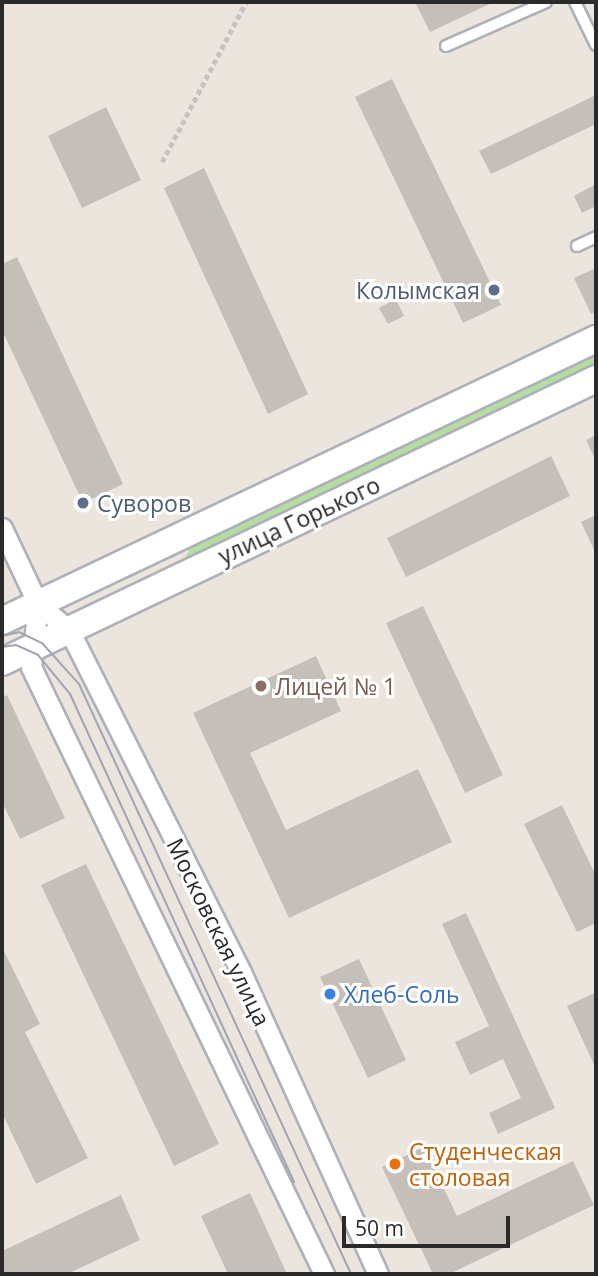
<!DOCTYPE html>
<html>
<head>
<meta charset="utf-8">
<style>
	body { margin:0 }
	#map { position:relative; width:598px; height:1276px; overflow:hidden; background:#ebe5de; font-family:"Open Sans",sans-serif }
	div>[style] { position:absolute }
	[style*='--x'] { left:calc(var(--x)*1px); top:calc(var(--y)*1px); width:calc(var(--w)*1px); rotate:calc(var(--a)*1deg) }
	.green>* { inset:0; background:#b5dd9f }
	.building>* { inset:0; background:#c4bfb9 }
	.path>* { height:4.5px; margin-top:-2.25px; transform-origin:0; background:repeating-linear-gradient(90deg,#c3c3c3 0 5px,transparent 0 8.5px) }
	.roads { filter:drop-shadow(2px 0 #aeb0ba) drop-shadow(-2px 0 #aeb0ba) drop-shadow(0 2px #aeb0ba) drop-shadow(0 -2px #aeb0ba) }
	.lane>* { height:10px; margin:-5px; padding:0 5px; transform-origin:5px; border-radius:5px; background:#fff }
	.street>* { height:19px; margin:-9.5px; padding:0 9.5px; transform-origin:9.5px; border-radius:9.5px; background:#fff }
	.secondary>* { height:26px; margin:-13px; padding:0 13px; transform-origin:13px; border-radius:13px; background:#fff }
	.tram>* { height:2px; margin:-1px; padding:0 1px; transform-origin:1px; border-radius:1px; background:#a1a4b3 }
	.dots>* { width:19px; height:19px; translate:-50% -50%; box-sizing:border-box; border:4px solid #fff; border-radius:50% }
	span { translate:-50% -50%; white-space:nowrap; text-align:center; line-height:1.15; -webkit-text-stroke:6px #fff; paint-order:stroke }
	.service-label { font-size:23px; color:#4e5e75 }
	.right { translate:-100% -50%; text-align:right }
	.left { translate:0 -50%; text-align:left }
	.street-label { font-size:23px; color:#2a2a2a }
	.education-label { font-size:23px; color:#785e54 }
	.shop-label { font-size:23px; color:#366cbe }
	.food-label { font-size:23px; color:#c56008 }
	.frame { position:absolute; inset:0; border:4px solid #2a2a2a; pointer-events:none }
	.scale { position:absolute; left:342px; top:1216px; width:168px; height:32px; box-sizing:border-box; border:4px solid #2a2a2a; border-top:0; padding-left:9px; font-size:21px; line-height:24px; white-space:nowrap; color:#2a2a2a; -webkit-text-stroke:5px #fff; paint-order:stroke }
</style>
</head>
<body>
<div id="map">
	<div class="green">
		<div style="clip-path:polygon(596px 353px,596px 367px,181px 566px,192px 544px)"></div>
	</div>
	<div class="building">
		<div style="clip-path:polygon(415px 2px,494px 2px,430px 32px)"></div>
		<div style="clip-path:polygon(392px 79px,501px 305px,463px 323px,355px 97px)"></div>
		<div style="clip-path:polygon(594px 96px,596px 124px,491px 174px,479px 151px)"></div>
		<div style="clip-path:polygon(106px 107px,141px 180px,82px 208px,48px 136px)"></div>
		<div style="clip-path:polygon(204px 168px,308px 394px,268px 414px,164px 188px)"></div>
		<div style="clip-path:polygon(596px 184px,596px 206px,582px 213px,574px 196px)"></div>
		<div style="clip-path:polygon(17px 257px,123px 484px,83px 503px,2px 330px,2px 264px)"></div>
		<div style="clip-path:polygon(596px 268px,596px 312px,591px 314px,574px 278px)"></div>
		<div style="clip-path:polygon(396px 299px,404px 316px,388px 324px,379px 308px)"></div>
		<div style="clip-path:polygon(596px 435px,596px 461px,586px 440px)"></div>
		<div style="clip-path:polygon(551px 456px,570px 496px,406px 577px,387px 538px)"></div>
		<div style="clip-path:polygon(596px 515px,596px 554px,581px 522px)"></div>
		<div style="clip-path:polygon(423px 606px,503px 775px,465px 793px,386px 623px)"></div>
		<div style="clip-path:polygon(316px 656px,341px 711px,250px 753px,286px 830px,418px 769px,452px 842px,289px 918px,193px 713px)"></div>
		<div style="clip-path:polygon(7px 695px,65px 818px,20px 839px,2px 802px,2px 698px)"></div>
		<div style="clip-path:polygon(562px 805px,596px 876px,596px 923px,577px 932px,524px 824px)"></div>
		<div style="clip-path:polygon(86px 864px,219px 1144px,174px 1166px,41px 885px)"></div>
		<div style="clip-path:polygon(466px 913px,555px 1108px,498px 1134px,489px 1113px,521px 1098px,503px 1059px,470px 1075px,455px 1042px,489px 1026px,442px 924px)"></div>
		<div style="clip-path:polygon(2px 947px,40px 1024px,25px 1032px,88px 1158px,36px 1184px,2px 1113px)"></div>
		<div style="clip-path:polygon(359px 959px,406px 1060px,368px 1078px,320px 977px)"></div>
		<div style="clip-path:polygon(596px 992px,596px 1069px,567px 1006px)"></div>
		<div style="clip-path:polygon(424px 1147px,457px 1216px,573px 1161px,594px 1205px,449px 1274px,433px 1274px,382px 1167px)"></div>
		<div style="clip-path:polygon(250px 1193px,287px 1274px,228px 1274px,201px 1216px)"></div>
		<div style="clip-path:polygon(121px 1195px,140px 1240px,67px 1274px,2px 1274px,2px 1251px)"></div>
	</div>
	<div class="path">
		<div style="--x:162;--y:162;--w:181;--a:-62.3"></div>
	</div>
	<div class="roads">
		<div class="lane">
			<div style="--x:575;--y:2;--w:48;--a:64"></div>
			<div style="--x:446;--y:46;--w:109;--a:-23.7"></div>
			<div style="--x:577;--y:246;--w:21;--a:-25"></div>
		</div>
		<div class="street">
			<div style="--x:2;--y:528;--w:84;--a:64.7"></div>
			<div style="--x:38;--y:604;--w:40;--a:40"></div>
			<div style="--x:69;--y:630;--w:383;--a:63.3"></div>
			<div style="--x:241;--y:972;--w:332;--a:65.6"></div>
			<div style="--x:38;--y:604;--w:63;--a:96.3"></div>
			<div style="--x:31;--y:667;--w:674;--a:64.23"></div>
		</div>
		<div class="secondary">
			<div style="--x:2;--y:621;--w:658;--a:-25.4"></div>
			<div style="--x:2;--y:662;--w:658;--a:-25.47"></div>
		</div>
	</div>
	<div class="tram">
		<div style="--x:2;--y:636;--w:17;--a:-13"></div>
		<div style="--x:19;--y:632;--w:25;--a:26"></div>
		<div style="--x:42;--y:643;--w:55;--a:47.9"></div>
		<div style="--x:79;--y:684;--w:650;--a:65.25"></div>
		<div style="--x:2;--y:647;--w:14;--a:-8"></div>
		<div style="--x:16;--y:645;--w:24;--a:24"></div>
		<div style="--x:38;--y:655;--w:50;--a:50.6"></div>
		<div style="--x:70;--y:694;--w:537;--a:65.34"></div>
	</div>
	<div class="dots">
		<div style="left:494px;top:290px;background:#5c6f8a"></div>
		<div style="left:83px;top:503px;background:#5c6f8a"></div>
		<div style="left:261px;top:686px;background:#8d6e63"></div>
		<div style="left:330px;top:994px;background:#3f7fe0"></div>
		<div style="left:395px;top:1164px;background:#e8710a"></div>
	</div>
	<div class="service-label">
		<span class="right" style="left:480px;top:290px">Колымская</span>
		<span class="left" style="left:97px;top:503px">Суворов</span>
	</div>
	<div class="street-label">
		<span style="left:299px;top:520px;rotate:-25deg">улица Горького</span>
		<span style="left:219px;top:932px;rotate:64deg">Московская улица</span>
	</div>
	<div class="education-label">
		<span class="left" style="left:275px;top:686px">Лицей № 1</span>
	</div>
	<div class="shop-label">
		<span class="left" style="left:344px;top:994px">Хлеб-Соль</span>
	</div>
	<div class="food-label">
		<span class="left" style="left:409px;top:1164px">Студенческая<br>столовая</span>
	</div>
	<div class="frame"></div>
	<div class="scale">50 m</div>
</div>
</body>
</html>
